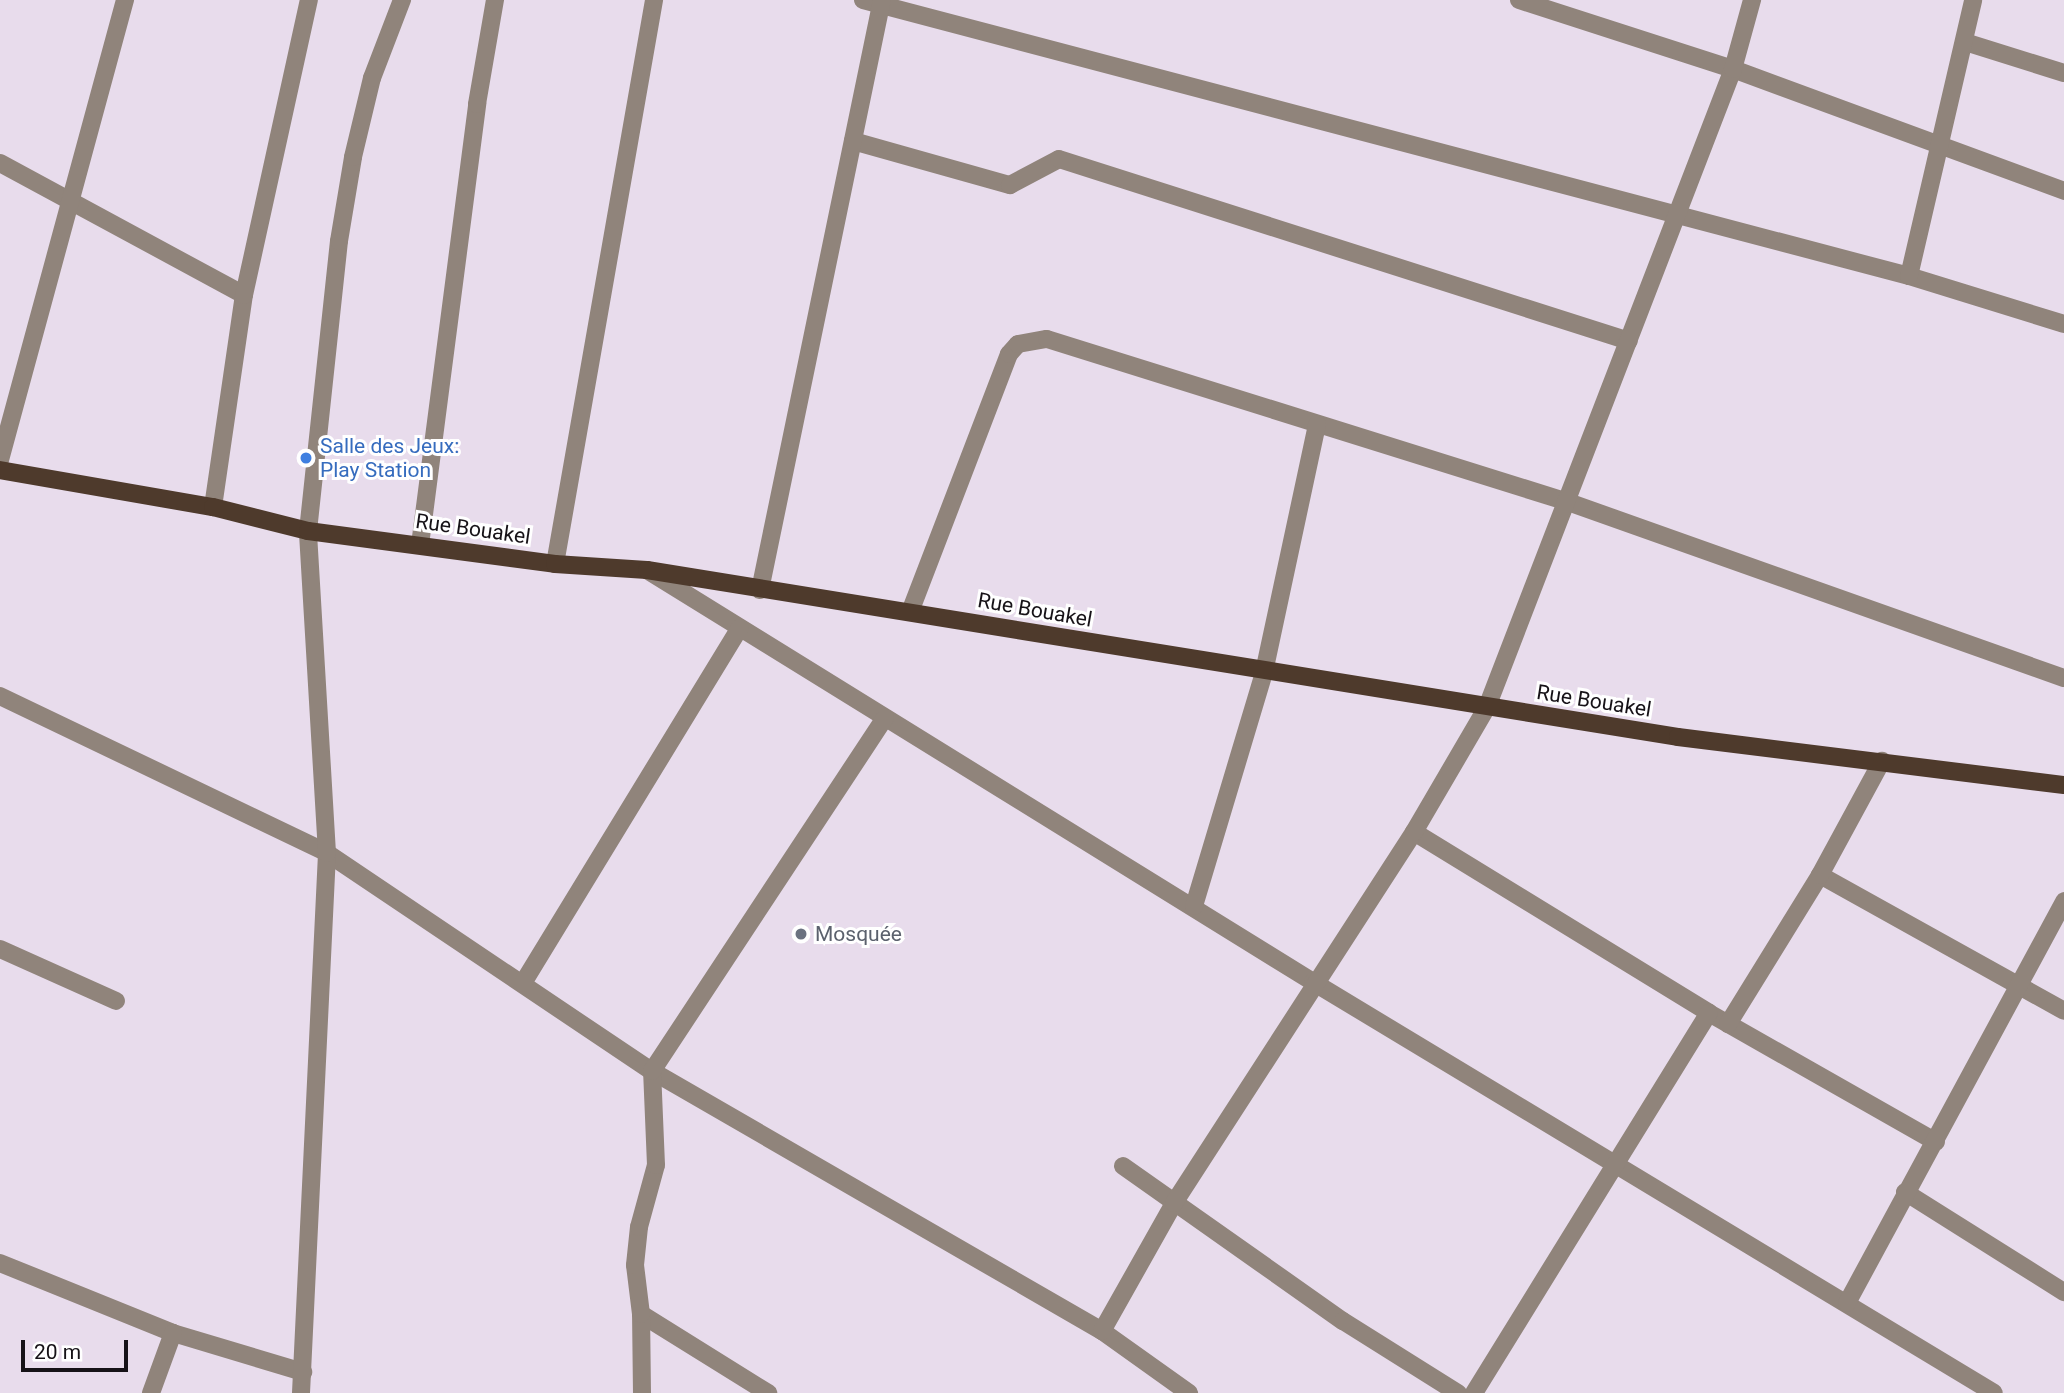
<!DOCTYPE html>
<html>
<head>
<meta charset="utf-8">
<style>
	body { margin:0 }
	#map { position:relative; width:2064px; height:1393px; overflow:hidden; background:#e8dcec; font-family:Roboto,sans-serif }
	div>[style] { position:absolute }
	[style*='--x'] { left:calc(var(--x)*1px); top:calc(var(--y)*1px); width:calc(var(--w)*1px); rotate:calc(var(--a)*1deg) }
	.minor>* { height:18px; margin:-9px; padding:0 9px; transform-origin:9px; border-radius:9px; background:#90847b }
	.major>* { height:18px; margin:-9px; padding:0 9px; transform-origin:9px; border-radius:9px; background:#4e3a2c }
	.dots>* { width:19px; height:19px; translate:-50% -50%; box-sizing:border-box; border:4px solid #fff; border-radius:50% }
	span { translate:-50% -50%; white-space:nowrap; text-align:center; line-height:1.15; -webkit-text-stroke:6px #fff; paint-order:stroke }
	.shop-label { font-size:21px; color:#366cbe }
	.left { translate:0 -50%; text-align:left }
	.street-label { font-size:21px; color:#161217 }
	.worship-label { font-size:21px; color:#5b616d }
	.scale { position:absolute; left:21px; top:1340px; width:107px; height:32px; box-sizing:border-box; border:4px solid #161217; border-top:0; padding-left:9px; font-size:21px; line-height:24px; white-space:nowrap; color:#161217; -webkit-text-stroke:5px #fff; paint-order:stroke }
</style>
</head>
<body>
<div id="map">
	<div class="minor">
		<div style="--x:863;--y:0;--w:1082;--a:14.78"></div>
		<div style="--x:1909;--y:276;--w:162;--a:17.2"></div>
		<div style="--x:1519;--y:0;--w:225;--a:17.9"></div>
		<div style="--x:1733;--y:69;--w:353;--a:20.2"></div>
		<div style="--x:1965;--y:42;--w:104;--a:17.4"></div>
		<div style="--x:853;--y:141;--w:163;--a:15.7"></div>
		<div style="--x:1010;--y:185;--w:55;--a:-28"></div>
		<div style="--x:1059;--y:159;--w:598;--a:17.71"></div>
		<div style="--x:0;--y:163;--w:277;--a:28.4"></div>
		<div style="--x:1909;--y:276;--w:283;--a:-76.9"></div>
		<div style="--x:0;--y:460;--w:477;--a:-74.8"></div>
		<div style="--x:213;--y:507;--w:214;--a:-81.7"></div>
		<div style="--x:244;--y:295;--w:302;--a:-77.6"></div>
		<div style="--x:420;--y:545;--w:445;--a:-82.6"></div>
		<div style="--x:477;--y:104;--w:106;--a:-80.2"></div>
		<div style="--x:555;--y:564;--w:573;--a:-80.04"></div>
		<div style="--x:647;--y:570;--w:783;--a:31.74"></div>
		<div style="--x:1313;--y:982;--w:795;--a:31.11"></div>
		<div style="--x:760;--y:590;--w:602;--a:-78.32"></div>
		<div style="--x:910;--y:612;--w:276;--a:-69"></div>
		<div style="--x:1009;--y:354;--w:13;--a:-48"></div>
		<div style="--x:1018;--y:344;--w:29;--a:-10"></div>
		<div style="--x:1047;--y:339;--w:546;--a:17.37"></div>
		<div style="--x:1568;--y:502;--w:526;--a:19.54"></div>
		<div style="--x:0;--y:696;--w:363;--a:25.6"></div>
		<div style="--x:327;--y:853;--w:391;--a:33.9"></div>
		<div style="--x:652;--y:1071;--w:520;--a:30.02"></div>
		<div style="--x:1102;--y:1331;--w:107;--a:35.5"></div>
		<div style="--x:1414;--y:832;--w:346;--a:31.5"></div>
		<div style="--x:1709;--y:1013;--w:261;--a:29.6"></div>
		<div style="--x:1820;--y:875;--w:279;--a:29.1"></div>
		<div style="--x:1194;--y:906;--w:244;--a:-73.3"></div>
		<div style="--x:1264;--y:672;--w:253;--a:-77.9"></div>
		<div style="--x:0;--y:949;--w:127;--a:24.1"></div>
		<div style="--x:523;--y:983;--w:416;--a:-58.6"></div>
		<div style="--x:1728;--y:1024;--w:175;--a:-58.3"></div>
		<div style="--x:1820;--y:875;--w:130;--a:-61.5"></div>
		<div style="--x:1123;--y:1166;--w:269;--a:35.2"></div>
		<div style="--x:1343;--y:1321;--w:136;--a:32.1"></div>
		<div style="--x:1905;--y:1192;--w:188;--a:32.2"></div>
		<div style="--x:0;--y:1263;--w:187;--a:22"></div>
		<div style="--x:173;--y:1333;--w:136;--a:16.7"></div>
		<div style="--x:1847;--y:1303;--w:457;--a:-61.6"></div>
		<div style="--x:641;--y:1314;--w:150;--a:31.9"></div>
		<div style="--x:1102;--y:1331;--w:147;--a:-60.6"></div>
		<div style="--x:1174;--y:1203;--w:442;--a:-57.1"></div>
		<div style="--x:1414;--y:832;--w:145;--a:-59.7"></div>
		<div style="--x:1487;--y:707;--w:684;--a:-68.91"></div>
		<div style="--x:1733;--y:69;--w:72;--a:-74.6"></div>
		<div style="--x:151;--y:1393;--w:64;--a:-69.9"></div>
		<div style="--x:301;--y:1393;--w:541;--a:-87.24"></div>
		<div style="--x:327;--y:853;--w:323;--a:-93.4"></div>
		<div style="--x:308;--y:531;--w:292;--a:-83.9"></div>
		<div style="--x:339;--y:241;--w:85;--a:-80.5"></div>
		<div style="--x:353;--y:157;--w:81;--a:-76.5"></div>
		<div style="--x:372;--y:78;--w:84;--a:-69"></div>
		<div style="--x:642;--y:1393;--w:79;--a:-90.7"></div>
		<div style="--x:641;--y:1314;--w:49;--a:-97"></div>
		<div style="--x:635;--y:1265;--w:38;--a:-84"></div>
		<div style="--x:639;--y:1227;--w:64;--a:-74.7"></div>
		<div style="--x:656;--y:1165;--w:94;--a:-92.4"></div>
		<div style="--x:652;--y:1071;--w:423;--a:-56.6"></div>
		<div style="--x:1474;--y:1393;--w:447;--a:-58.3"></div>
	</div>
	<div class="major">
		<div style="--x:0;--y:470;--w:216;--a:9.9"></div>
		<div style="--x:213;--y:507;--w:98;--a:14.2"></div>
		<div style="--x:308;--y:531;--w:249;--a:7.6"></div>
		<div style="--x:555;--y:564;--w:92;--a:3.7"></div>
		<div style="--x:647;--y:570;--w:1044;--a:9.2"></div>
		<div style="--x:1678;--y:737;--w:389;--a:7.1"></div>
	</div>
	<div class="dots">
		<div style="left:306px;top:458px;background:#3f7fe0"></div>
		<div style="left:801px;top:934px;background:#6b7280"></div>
	</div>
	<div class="shop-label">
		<span class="left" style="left:320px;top:458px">Salle des Jeux:<br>Play Station</span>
	</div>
	<div class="street-label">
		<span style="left:473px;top:529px;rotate:8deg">Rue Bouakel</span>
		<span style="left:1035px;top:610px;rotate:10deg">Rue Bouakel</span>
		<span style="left:1594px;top:701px;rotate:9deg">Rue Bouakel</span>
	</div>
	<div class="worship-label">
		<span class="left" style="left:815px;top:934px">Mosquée</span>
	</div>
	<div class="scale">20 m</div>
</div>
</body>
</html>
